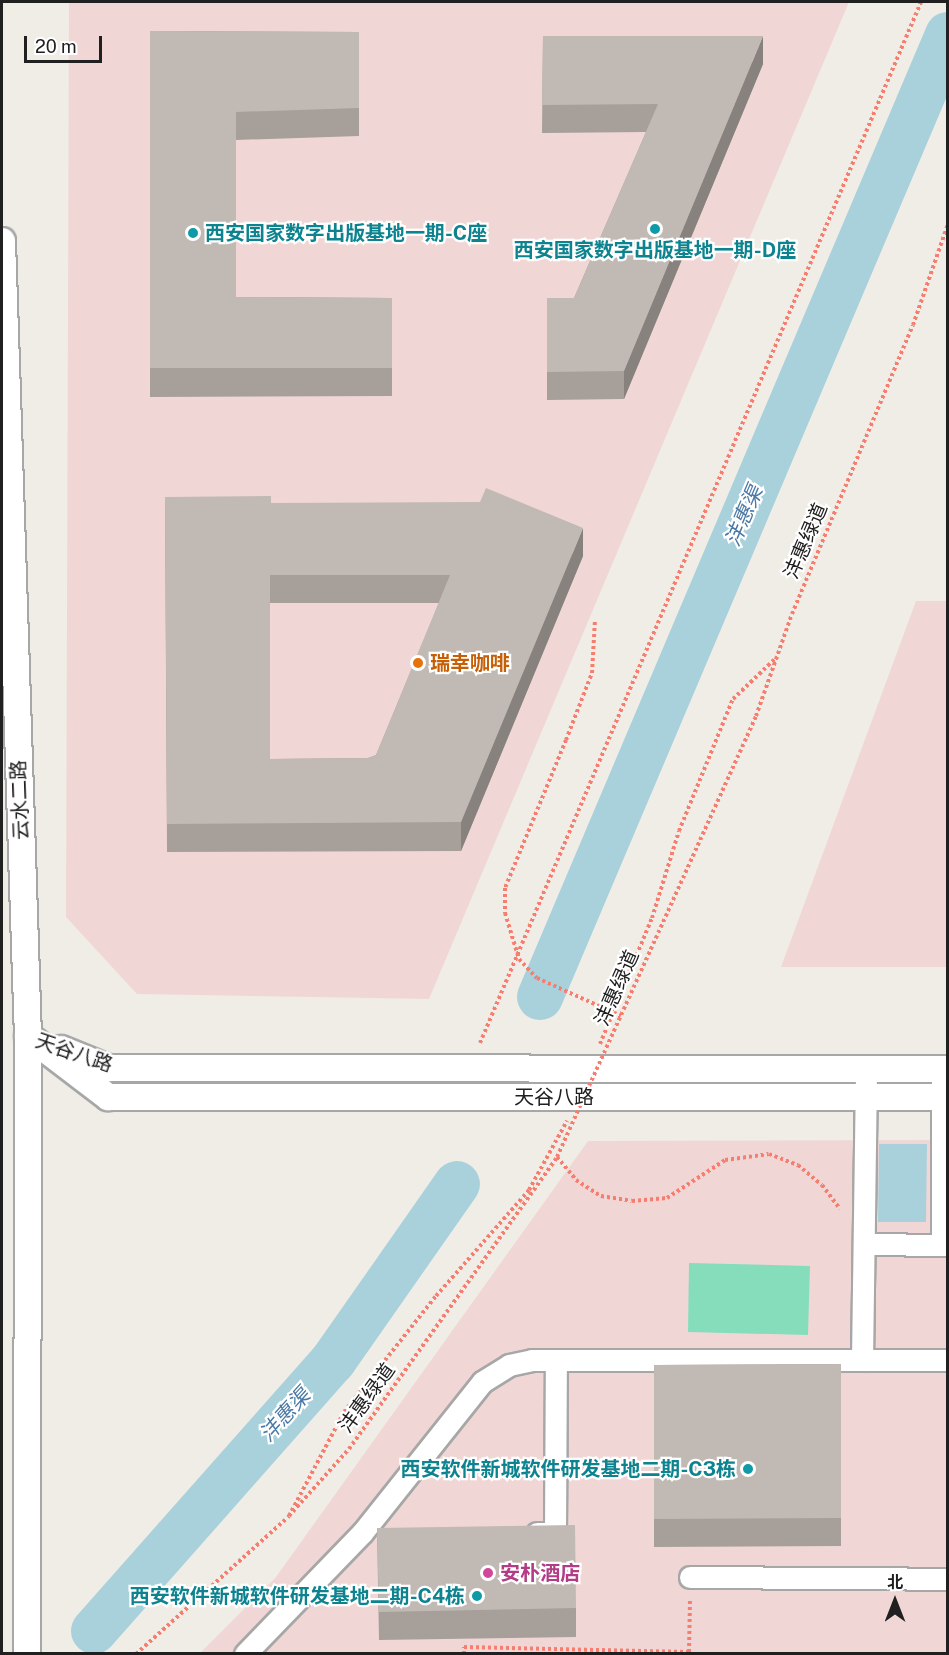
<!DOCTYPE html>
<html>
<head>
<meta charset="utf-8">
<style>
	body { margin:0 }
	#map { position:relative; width:949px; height:1655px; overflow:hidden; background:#f0ede6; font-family:"Public Sans","Noto Sans SC",sans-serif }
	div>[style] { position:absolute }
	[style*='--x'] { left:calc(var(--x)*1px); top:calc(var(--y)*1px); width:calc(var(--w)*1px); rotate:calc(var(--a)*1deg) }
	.commercial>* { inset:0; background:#f0d7d6 }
	.pitch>* { inset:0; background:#86ddbb }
	.water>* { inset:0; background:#a8d1dc }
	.river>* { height:46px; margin:-23px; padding:0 23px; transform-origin:23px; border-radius:23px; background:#a8d1dc }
	.path>* { height:4px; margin-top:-2px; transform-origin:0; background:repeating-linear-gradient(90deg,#f67e71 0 3px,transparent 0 6px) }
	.roads { filter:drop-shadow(2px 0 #a7a7a7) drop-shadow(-2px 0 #a7a7a7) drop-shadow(0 2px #a7a7a7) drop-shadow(0 -2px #a7a7a7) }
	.minor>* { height:21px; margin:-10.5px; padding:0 10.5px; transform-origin:10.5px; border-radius:10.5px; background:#fff }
	.tertiary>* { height:26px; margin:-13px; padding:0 13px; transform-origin:13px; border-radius:13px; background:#fff }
	.path-bridge>* { height:4px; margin-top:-2px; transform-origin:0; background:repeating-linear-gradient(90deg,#f67e71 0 3px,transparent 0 6px) }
	.wall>* { inset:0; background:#a69f9a }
	.shaded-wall>* { inset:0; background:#87827d }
	.building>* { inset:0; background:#c1b9b3 }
	.dots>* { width:16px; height:16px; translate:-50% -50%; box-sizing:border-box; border:3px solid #fff; border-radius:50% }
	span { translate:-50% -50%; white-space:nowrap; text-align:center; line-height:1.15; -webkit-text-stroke:4.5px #fff; paint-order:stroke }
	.culture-label { font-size:20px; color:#0d838f; font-weight:700 }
	.left { translate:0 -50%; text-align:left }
	.right { translate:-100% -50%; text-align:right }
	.street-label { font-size:20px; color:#202020 }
	.food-label { font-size:20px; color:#c56008; font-weight:700 }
	.hotel-label { font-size:20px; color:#b23c85; font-weight:700 }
	.water-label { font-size:21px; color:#4b79a6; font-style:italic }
	.frame { position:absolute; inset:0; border:3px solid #202020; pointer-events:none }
	.north { position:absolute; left:865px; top:1571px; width:60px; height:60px; -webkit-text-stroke:4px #fff; paint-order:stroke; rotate:0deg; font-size:16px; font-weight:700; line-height:24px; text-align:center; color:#202020 }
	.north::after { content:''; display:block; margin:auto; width:21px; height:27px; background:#202020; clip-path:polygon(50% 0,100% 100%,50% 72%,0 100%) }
	.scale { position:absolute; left:24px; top:36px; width:78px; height:27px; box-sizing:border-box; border:3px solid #202020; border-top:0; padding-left:8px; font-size:18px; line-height:21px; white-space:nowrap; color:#202020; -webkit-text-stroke:4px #fff; paint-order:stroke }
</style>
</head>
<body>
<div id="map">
	<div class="commercial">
		<div style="clip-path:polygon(69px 2px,849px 2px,429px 999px,137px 994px,66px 917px)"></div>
		<div style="clip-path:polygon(916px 601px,947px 601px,947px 967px,781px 967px)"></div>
		<div style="clip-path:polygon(947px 1140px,947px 1653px,199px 1654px,276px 1577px,588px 1141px)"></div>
	</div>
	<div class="pitch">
		<div style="clip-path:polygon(689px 1263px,810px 1266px,808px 1335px,688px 1332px)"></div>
	</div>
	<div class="water">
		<div style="clip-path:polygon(879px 1144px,927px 1144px,926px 1222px,878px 1222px)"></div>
	</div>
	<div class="river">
		<div style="--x:540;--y:997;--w:1045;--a:-67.02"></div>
		<div style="--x:94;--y:1631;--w:361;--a:-48.5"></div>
		<div style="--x:333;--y:1361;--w:216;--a:-55"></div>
	</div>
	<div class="path">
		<div style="--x:756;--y:716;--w:108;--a:-70.6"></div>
		<div style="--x:792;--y:614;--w:313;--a:-67.3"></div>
		<div style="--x:913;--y:325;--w:107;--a:-70.9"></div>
		<div style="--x:566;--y:740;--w:72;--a:-68.8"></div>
		<div style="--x:592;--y:673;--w:54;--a:-86.8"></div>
		<div style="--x:480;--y:1043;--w:1131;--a:-67.04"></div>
		<div style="--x:600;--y:1044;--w:136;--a:-67.6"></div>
		<div style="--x:652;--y:918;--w:91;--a:-72.8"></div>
		<div style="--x:679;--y:831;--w:143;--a:-67.8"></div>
		<div style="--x:733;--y:699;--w:61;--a:-43.7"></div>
		<div style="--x:557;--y:1157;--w:30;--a:50"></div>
		<div style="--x:576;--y:1180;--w:30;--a:33"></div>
		<div style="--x:601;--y:1196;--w:31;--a:9"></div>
		<div style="--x:632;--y:1201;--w:35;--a:-5"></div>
		<div style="--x:667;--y:1198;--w:69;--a:-33.2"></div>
		<div style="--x:725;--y:1160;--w:44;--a:-7.8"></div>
		<div style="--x:769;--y:1154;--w:31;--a:21"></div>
		<div style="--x:798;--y:1165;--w:31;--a:40"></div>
		<div style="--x:822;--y:1185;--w:30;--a:53"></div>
		<div style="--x:136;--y:1654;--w:206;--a:-42"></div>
		<div style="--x:289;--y:1516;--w:118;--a:-62.1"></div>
		<div style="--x:344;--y:1412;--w:148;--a:-51.6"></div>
		<div style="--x:436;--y:1296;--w:141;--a:-48.7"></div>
		<div style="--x:529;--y:1190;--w:79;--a:-61.2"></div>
		<div style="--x:464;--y:1654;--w:7;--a:-90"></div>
		<div style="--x:464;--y:1647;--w:225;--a:1.3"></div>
		<div style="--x:689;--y:1652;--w:54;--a:-88.9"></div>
	</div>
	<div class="roads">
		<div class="minor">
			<div style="--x:942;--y:1069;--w:176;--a:90"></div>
			<div style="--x:864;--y:1244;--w:84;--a:0.7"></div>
			<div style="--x:862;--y:1360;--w:86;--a:0"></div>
			<div style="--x:537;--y:1533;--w:18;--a:0"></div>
			<div style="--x:555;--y:1533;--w:173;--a:-89.7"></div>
			<div style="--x:690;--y:1577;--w:258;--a:0.4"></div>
			<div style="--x:245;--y:1654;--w:168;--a:-46"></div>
			<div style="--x:362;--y:1533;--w:193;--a:-51.5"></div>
			<div style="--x:482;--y:1382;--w:32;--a:-32"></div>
			<div style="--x:509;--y:1365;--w:24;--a:-12"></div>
			<div style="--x:532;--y:1360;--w:330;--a:0"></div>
			<div style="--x:862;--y:1360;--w:278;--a:-89.2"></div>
		</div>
		<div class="tertiary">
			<div style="--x:2;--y:241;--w:795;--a:88.13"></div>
			<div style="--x:28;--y:1036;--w:618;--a:90.09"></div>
			<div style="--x:28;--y:1036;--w:101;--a:37.3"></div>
			<div style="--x:108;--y:1097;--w:840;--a:0"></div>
			<div style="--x:61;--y:1049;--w:51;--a:22"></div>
			<div style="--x:108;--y:1068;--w:840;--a:0.07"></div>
		</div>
	</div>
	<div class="path-bridge">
		<div style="--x:566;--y:740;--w:160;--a:112.4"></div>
		<div style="--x:505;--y:888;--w:25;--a:90"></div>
		<div style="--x:505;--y:913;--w:48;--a:73.1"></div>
		<div style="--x:519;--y:959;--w:26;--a:47"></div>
		<div style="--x:537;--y:978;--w:92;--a:24.3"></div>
		<div style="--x:289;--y:1516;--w:90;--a:-48.2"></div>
		<div style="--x:349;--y:1449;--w:359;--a:-54.5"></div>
		<div style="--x:557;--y:1157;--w:484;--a:-65.7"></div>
	</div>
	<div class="wall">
		<div style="clip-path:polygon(150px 31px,359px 32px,359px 136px,236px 140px,236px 297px,392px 298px,392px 396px,150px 397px)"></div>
		<div style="clip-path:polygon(543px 36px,763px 64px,624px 399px,547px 400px,547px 298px,574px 298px,646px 132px,542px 133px)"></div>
		<div style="clip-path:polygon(evenodd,165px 497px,271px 503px,583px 556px,461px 851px,167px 852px,165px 497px,270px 603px,439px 603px,376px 755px,368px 758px,270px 759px,270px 603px)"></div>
		<div style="clip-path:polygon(841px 1364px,841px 1546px,654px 1547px,654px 1365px)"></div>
		<div style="clip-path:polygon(377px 1528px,576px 1608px,576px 1637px,379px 1640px)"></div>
	</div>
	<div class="shaded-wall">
		<div style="clip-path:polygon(763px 36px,763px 64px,624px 399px,624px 371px)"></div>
		<div style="clip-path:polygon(583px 528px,583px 556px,461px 851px,461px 822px)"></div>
	</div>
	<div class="building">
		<div style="clip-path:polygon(150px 31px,359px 32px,359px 108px,236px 112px,236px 297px,392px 298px,392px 368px,150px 368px)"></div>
		<div style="clip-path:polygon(543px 36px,763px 36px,624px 371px,547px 372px,547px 298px,574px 298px,658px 104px,542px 105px)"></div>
		<div style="clip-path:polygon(evenodd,486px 488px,583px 528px,461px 822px,167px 824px,165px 497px,271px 496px,271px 503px,480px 502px,486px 488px,270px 575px,450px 575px,376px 755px,368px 758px,270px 759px,270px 575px)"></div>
		<div style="clip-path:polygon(841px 1364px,841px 1518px,654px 1519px,654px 1365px)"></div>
		<div style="clip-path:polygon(575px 1525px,576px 1608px,379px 1612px,377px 1528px)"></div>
	</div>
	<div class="dots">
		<div style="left:655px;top:229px;background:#0f9aa8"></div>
		<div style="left:193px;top:233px;background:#0f9aa8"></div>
		<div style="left:418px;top:663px;background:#e8710a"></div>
		<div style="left:748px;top:1469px;background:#0f9aa8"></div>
		<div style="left:488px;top:1573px;background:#d1479c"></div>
		<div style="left:477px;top:1596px;background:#0f9aa8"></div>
	</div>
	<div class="culture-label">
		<span class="left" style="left:205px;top:233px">西安国家数字出版基地一期-C座</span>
		<span style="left:655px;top:250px">西安国家数字出版基地一期-D座</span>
		<span class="right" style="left:736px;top:1469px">西安软件新城软件研发基地二期-C3栋</span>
		<span class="right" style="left:465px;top:1596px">西安软件新城软件研发基地二期-C4栋</span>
	</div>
	<div class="street-label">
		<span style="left:806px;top:541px;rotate:-67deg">沣惠绿道</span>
		<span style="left:20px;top:800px;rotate:-92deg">云水二路</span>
		<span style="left:617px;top:988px;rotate:-66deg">沣惠绿道</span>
		<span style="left:74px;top:1053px;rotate:19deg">天谷八路</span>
		<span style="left:554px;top:1097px">天谷八路</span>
		<span style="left:367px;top:1398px;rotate:-54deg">沣惠绿道</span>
	</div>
	<div class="food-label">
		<span class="left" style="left:430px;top:663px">瑞幸咖啡</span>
	</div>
	<div class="hotel-label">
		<span class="left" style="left:500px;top:1573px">安朴酒店</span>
	</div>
	<div class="water-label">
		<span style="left:744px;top:516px;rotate:-67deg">沣惠渠</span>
		<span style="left:285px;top:1415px;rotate:-48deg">沣惠渠</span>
	</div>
	<div class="frame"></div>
	<div class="north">北</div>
	<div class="scale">20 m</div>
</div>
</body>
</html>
